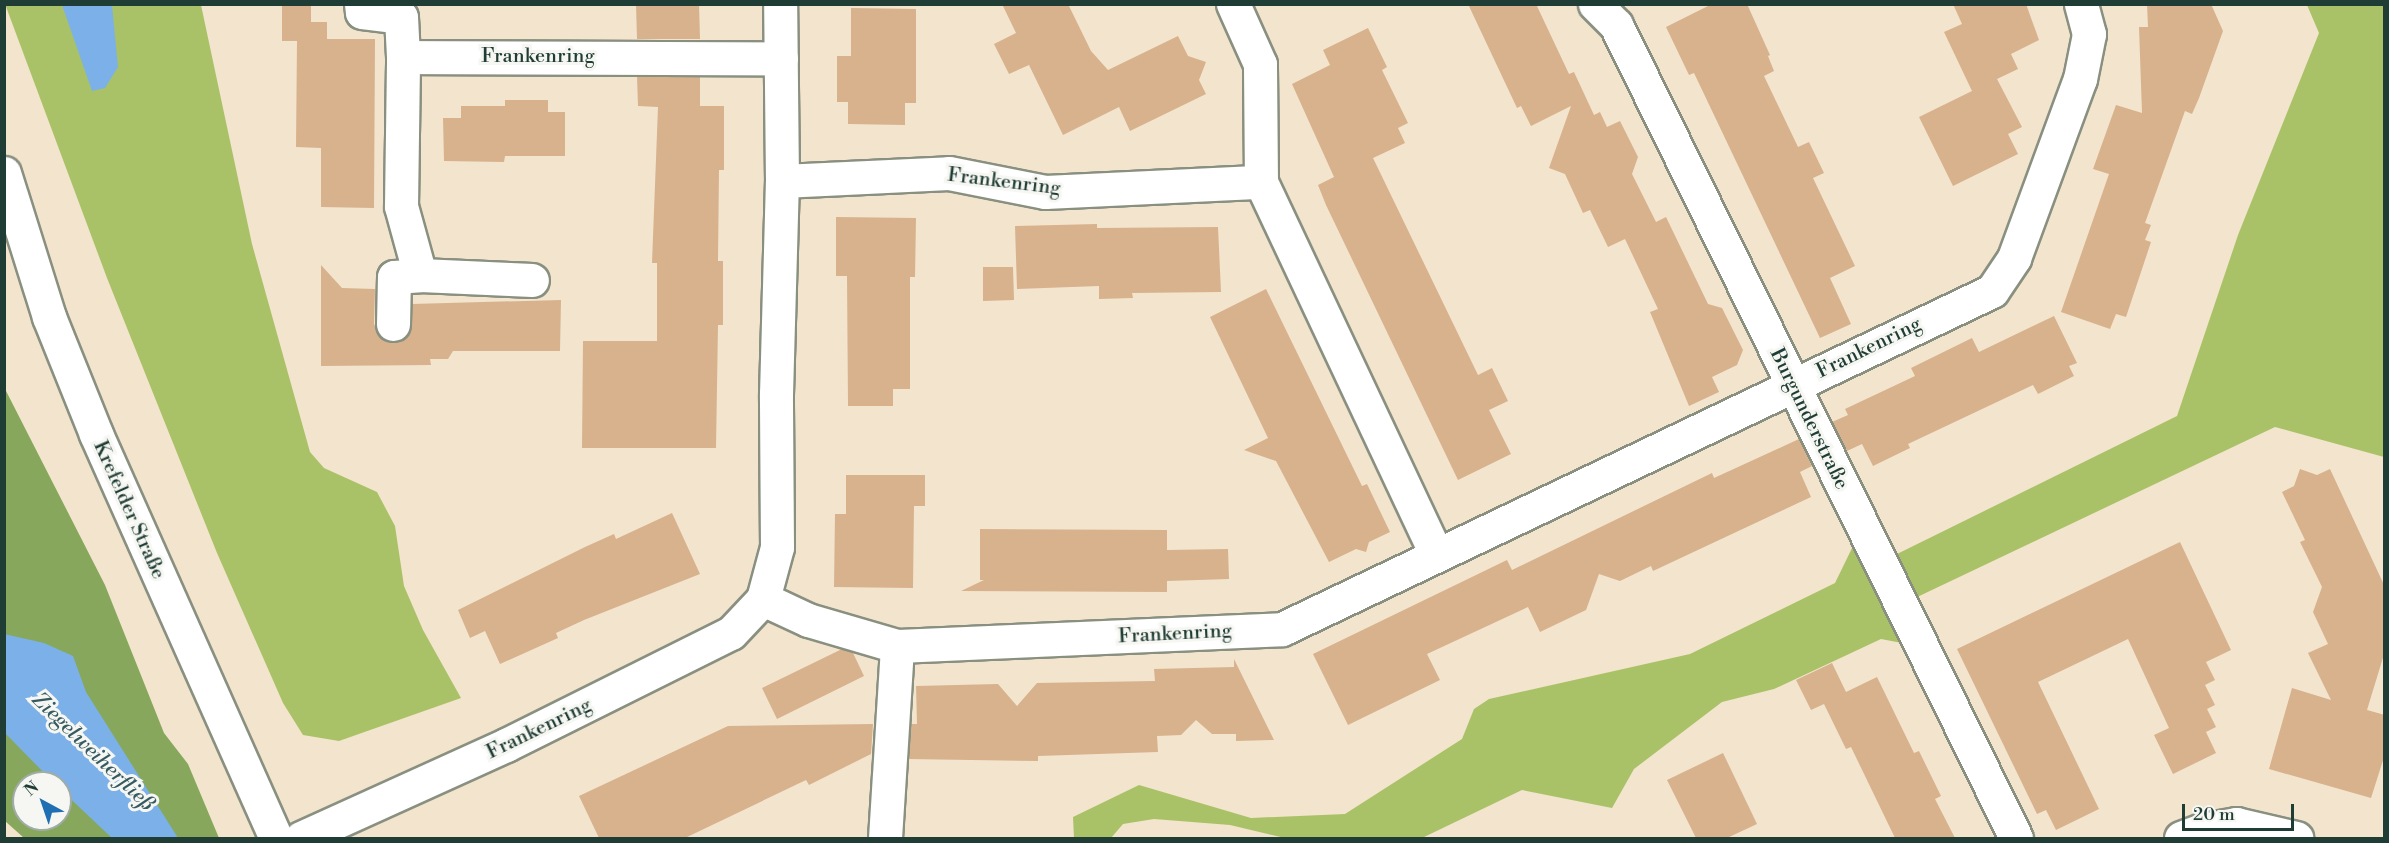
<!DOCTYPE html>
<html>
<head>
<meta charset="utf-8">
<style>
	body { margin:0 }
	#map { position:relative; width:2389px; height:843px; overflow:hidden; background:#f3e4cd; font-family:"Libre Bodoni",serif }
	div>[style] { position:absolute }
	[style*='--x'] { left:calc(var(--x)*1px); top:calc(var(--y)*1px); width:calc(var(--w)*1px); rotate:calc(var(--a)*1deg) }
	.green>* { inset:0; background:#aac267 }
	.forest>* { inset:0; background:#87a85c }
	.water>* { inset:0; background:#7bb0e9 }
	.building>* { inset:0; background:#d7b28d }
	.roads { filter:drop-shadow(2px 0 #899080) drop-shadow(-2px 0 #899080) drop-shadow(0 2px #899080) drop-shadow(0 -2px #899080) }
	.minor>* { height:33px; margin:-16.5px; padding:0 16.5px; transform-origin:16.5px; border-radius:16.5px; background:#fff }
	span { translate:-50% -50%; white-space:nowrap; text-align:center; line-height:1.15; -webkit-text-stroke:6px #f6f6f2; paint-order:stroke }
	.street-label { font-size:20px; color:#1f3d34 }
	.water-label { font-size:21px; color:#365a61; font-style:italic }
	.frame { position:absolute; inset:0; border:6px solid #1f3d34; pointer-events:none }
	.north { position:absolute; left:12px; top:771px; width:60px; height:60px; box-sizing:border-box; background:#f6f6f2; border:2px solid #a0aca6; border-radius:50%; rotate:320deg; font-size:16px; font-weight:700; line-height:24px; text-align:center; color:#1f3d34 }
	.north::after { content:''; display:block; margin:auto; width:21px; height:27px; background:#1f6fb2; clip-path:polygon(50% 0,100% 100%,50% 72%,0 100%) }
	.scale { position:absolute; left:2182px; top:804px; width:112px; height:27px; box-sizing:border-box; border:3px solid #1f3d34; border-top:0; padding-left:8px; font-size:18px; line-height:21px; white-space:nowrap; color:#1f3d34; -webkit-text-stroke:4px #f6f6f2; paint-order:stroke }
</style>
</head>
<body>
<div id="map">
	<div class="green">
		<div style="clip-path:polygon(5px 4px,201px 5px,252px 244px,310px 452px,324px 468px,377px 492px,395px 526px,404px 586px,423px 630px,461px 698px,339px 741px,303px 735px,283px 703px,217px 553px,107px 278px)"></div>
		<div style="clip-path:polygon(2307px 5px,2384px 5px,2384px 457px,2275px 427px,1913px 599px,1895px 555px,2177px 416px,2238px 235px,2319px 33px)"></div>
		<div style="clip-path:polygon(1855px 542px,1902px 643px,1881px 639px,1774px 689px,1722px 702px,1634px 769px,1612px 808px,1522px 790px,1422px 838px,1285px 838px,1230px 825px,1154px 819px,1123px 824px,1111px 838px,1074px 838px,1073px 817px,1139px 785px,1251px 818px,1345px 814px,1462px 739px,1474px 709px,1489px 699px,1690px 654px,1835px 583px)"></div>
	</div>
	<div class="forest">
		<div style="clip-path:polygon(evenodd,4px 387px,105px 585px,164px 733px,188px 764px,219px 838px,24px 838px,5px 821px,4px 387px,24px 783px,60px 783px,60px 819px,24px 819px,24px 783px)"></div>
	</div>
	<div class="water">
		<div style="clip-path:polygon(62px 5px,112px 5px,118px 67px,105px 88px,92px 91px)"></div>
		<div style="clip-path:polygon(4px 634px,44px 643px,73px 656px,86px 692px,178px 838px,112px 838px,60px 789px,60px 783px,54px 783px,5px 733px)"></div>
	</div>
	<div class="building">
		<div style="clip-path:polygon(282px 4px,311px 4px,311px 22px,327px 22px,327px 39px,375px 39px,374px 208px,321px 207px,321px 148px,296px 147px,297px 41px,282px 41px)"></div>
		<div style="clip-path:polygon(636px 4px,699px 4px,700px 39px,637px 39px)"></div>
		<div style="clip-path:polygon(1002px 4px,1068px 4px,1091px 51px,1108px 70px,1178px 36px,1188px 56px,1206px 62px,1199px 80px,1206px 94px,1130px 131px,1119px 107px,1063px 135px,1029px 65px,1009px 74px,994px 44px,1016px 33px)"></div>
		<div style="clip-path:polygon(1468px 4px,1536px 4px,1569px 74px,1574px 72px,1594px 115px,1600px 112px,1607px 127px,1620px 121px,1638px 157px,1632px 174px,1656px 222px,1666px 217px,1708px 304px,1722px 308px,1743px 350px,1737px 365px,1712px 377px,1719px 392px,1689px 406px,1650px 312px,1658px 309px,1625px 239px,1608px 247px,1590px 210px,1583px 213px,1565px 174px,1549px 168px,1571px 106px,1531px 126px,1521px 106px,1517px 108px)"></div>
		<div style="clip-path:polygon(1712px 4px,1747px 4px,1770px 55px,1768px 56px,1774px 71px,1764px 76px,1798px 147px,1809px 142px,1824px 173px,1813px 178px,1855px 266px,1830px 278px,1851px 324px,1820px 338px,1694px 73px,1689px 75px,1666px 27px)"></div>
		<div style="clip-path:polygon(1953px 4px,2026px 4px,2039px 40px,2011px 54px,2018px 69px,1997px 79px,2022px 127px,2008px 134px,2018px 154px,1953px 186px,1919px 117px,1972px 91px,1944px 32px,1962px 24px)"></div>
		<div style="clip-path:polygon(2147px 4px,2211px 4px,2223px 31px,2199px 98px,2192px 114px,2185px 111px,2145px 223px,2151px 225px,2145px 240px,2151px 242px,2126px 317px,2116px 314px,2110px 329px,2061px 312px,2109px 174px,2093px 169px,2116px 105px,2142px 113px,2139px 27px,2148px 27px)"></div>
		<div style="clip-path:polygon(851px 8px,916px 9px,916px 103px,905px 103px,905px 125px,848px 124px,848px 102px,837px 102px,837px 56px,851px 56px)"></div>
		<div style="clip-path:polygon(1368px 28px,1387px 67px,1382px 70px,1408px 123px,1398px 128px,1405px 143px,1373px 158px,1478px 375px,1492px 368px,1508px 401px,1489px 410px,1511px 454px,1458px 480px,1326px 205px,1318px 185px,1334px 177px,1292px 84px,1330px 65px,1323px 50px)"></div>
		<div style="clip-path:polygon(637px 76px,700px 77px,700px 106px,724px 106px,724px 170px,719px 170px,718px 261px,723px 261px,723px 325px,718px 325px,716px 448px,582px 448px,583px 341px,657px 341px,657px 263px,652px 263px,658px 107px,638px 106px)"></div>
		<div style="clip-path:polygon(505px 100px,548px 100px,548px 112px,565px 112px,565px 156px,505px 156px,504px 162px,444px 161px,443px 118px,461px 118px,461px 106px,505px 106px)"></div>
		<div style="clip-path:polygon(836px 217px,916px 218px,915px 277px,910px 277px,910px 389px,893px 389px,893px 406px,848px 406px,847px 276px,836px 276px)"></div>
		<div style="clip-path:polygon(1097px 224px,1097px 228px,1218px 227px,1221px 292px,1132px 293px,1133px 298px,1099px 299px,1099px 286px,1017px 289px,1015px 226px)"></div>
		<div style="clip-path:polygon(321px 265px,342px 288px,375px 289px,374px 324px,384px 340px,401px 341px,409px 334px,412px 304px,561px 300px,560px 351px,453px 351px,448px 359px,430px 359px,431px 365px,321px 366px)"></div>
		<div style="clip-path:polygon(983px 267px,1013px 267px,1014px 300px,983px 301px)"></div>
		<div style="clip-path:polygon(1266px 289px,1362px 486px,1367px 484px,1390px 532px,1369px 542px,1366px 552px,1356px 549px,1329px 562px,1276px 461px,1244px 450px,1268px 438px,1210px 317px)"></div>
		<div style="clip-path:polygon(2054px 316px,2077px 363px,2069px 366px,2074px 376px,2038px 394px,2033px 385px,1908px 444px,1910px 448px,1873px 466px,1862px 444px,1847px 451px,1832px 422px,1848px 415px,1845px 409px,1915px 376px,1911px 368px,1972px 338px,1979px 352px)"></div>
		<div style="clip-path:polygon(1799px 439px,1812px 466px,1800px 472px,1811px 497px,1653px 571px,1651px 566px,1620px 581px,1599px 574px,1586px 610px,1540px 632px,1528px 607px,1427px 654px,1440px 680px,1348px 725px,1313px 654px,1507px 560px,1512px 570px,1712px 473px,1714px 478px)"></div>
		<div style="clip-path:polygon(2300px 469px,2317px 475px,2330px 469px,2385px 587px,2385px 651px,2367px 710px,2385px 715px,2385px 754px,2371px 798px,2269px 769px,2292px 688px,2331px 700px,2308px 653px,2328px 644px,2313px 612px,2322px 587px,2300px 542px,2305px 540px,2282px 492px,2294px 486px)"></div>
		<div style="clip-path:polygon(846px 475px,925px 475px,925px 506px,914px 506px,913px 588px,834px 587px,835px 514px,846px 514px)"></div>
		<div style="clip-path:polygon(672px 513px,700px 574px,584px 620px,556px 633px,558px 638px,500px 664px,485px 631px,470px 638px,458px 610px,585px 547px,614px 534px,616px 539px)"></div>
		<div style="clip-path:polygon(980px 529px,1167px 530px,1167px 550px,1228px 549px,1229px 579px,1167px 581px,1167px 592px,961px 591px,984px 580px,980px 580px)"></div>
		<div style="clip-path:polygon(2180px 542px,2231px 650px,2206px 662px,2215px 680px,2205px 685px,2215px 705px,2207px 709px,2216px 727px,2206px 732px,2216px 753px,2173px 774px,2154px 735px,2169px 728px,2128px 639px,2038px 682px,2099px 809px,2056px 830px,2046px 810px,2037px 814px,1957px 649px)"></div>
		<div style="clip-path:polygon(842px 649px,853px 653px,864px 676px,777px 719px,762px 688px)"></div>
		<div style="clip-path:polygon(1234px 659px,1274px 740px,1236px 741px,1236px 734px,1212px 734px,1196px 720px,1181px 735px,1157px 736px,1158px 752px,1038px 756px,1038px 761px,909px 759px,911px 724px,917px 724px,916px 686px,998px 684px,1017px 706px,1037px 683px,1155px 681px,1154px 669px,1234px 667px)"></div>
		<div style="clip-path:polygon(1832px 663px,1846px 692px,1877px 677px,1914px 753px,1919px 751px,1941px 796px,1935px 799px,1955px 838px,1895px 838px,1851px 747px,1846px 749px,1824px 704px,1811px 710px,1796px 680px)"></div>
		<div style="clip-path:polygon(873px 724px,871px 754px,809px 785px,806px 780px,685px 838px,599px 838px,579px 796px,728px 726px)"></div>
		<div style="clip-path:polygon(1723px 753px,1757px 824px,1727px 838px,1696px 838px,1667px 780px)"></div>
	</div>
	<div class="roads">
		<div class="minor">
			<div style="--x:361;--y:4;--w:8;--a:83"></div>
			<div style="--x:362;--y:12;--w:39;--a:7"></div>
			<div style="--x:401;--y:17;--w:40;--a:87.1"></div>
			<div style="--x:1595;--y:4;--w:30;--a:45"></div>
			<div style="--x:1616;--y:25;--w:906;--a:63.8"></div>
			<div style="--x:4;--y:173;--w:151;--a:72.6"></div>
			<div style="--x:49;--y:317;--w:126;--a:68.1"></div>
			<div style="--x:96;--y:434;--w:442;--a:66"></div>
			<div style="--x:782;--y:181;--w:167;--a:-2.7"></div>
			<div style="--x:949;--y:173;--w:98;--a:11.2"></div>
			<div style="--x:1045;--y:192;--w:216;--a:-2.7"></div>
			<div style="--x:1261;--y:182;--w:118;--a:-90.5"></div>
			<div style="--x:1260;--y:64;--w:66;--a:-114.2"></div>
			<div style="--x:1261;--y:182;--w:411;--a:64.8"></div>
			<div style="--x:420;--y:275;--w:112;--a:2.6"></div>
			<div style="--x:393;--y:324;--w:47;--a:-88.8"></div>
			<div style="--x:394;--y:277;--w:26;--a:-4"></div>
			<div style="--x:420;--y:275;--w:72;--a:-105.4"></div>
			<div style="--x:401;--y:206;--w:149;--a:-89.2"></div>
			<div style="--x:403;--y:57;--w:378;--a:0.2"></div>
			<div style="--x:763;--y:599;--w:50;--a:25"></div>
			<div style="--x:808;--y:620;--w:93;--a:16.3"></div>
			<div style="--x:897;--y:646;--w:385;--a:-2.5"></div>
			<div style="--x:1282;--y:629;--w:786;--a:-25.46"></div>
			<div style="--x:1992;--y:291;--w:40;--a:-56"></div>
			<div style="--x:2014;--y:258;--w:191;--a:-69.8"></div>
			<div style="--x:2080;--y:79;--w:46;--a:-78.7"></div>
			<div style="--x:2089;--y:34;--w:31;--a:-105"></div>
			<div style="--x:301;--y:838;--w:225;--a:-24.4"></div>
			<div style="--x:506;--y:745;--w:251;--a:-26.5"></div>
			<div style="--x:731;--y:633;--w:47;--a:-46.7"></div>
			<div style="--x:763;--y:599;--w:54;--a:-74.9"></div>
			<div style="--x:777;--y:547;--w:153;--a:-90.4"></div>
			<div style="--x:776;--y:394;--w:213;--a:-88.4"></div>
			<div style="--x:782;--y:181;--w:177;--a:-90.6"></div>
			<div style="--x:885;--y:838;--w:192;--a:-86.4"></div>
			<div style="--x:2181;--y:838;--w:22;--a:-21"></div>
			<div style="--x:2202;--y:830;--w:35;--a:-10"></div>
			<div style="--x:2236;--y:824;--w:62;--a:13.1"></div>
		</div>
	</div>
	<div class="street-label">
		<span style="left:538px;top:56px">Frankenring</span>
		<span style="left:1004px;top:182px;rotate:7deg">Frankenring</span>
		<span style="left:1869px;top:348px;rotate:-26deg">Frankenring</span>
		<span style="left:1809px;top:419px;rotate:64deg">Burgunderstraße</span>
		<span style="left:129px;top:510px;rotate:66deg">Krefelder Straße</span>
		<span style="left:1175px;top:634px;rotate:-3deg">Frankenring</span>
		<span style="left:539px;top:729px;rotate:-26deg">Frankenring</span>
	</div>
	<div class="water-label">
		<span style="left:93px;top:752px;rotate:44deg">Ziegelweiherfließ</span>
	</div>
	<div class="frame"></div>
	<div class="north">N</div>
	<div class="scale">20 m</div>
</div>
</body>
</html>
